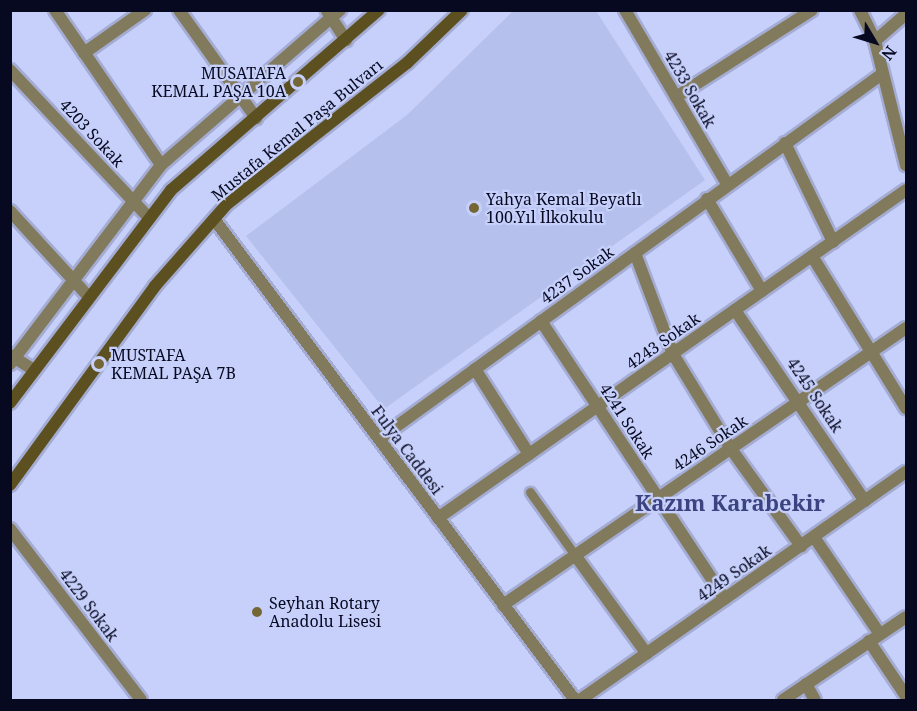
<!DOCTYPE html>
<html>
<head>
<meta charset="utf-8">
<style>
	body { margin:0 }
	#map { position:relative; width:917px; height:711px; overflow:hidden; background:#c6d0fa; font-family:"Noto Serif",serif }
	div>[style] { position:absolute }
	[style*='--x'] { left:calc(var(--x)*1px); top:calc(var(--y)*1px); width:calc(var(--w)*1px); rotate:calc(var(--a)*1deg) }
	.built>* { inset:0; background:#b6c0ed }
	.roads { filter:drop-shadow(2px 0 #a4acd3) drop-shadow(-2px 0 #a4acd3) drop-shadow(0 2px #a4acd3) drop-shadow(0 -2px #a4acd3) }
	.service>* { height:9px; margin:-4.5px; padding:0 4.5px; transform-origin:4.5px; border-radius:4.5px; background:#827a5c }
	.minor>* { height:12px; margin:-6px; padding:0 6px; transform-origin:6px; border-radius:6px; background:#827a5c }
	.secondary>* { height:12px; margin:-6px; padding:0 6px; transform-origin:6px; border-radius:6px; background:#5c5020 }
	.dots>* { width:16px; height:16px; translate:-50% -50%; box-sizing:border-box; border:3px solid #c6d0fa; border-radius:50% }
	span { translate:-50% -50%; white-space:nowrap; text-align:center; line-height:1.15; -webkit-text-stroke:4.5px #c6d0fa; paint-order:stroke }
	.poi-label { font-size:16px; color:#070921 }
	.right { translate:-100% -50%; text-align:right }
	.left { translate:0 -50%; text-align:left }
	.street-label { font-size:16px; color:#070921 }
	.district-label { font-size:22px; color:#3b4480; font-weight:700 }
	.frame { position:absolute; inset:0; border:12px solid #070921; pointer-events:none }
	.north { position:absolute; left:845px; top:12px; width:60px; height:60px; -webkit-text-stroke:4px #c6d0fa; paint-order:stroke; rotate:128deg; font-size:16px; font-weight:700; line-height:24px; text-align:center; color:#070921 }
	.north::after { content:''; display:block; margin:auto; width:21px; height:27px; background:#070921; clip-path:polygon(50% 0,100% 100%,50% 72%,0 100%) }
</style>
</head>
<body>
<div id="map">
	<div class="built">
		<div style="clip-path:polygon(513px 11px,596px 11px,705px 180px,384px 409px,246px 236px,407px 115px)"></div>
	</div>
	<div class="roads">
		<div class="service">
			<div style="--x:530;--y:492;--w:77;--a:54.5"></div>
		</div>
		<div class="minor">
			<div style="--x:55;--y:10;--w:188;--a:55.6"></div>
			<div style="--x:179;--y:10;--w:133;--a:54.5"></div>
			<div style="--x:625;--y:10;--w:202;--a:59.6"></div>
			<div style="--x:860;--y:10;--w:34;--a:64"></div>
			<div style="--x:875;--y:41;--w:128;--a:76"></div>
			<div style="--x:327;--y:11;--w:35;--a:57"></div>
			<div style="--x:875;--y:41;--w:41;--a:-41.1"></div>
			<div style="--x:84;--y:53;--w:75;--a:-35.2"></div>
			<div style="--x:10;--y:70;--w:203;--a:46.8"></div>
			<div style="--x:676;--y:97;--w:161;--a:-32.6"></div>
			<div style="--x:785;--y:143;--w:110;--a:64.1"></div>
			<div style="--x:707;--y:199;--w:107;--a:59.1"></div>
			<div style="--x:10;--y:211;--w:115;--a:47.5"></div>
			<div style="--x:214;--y:219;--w:601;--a:53.11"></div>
			<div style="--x:635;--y:253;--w:108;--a:69.4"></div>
			<div style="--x:673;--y:354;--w:111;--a:58.6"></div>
			<div style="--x:731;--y:449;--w:120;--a:54.2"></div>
			<div style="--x:812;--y:256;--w:179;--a:58.3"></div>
			<div style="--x:735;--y:310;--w:231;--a:55.8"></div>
			<div style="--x:541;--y:321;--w:333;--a:56.5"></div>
			<div style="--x:10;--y:355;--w:28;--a:32"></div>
			<div style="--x:10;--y:364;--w:250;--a:-52.8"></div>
			<div style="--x:161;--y:165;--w:237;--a:-40.9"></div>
			<div style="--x:475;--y:369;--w:101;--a:57.6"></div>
			<div style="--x:379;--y:439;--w:621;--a:-35.97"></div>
			<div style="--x:438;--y:518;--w:571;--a:-35.02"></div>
			<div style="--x:10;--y:529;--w:215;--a:52.5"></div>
			<div style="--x:814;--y:537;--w:117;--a:55.8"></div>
			<div style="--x:575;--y:555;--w:122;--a:54"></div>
			<div style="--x:503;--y:605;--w:489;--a:-34.5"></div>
			<div style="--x:869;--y:641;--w:66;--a:56.1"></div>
			<div style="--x:806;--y:684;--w:18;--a:61"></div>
			<div style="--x:580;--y:700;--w:398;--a:-35"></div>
			<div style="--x:783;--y:700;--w:148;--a:-34"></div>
		</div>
		<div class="secondary">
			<div style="--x:10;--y:403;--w:267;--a:-52.9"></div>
			<div style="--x:171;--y:190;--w:275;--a:-40.9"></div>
			<div style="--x:10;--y:485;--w:246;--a:-53.9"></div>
			<div style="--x:155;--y:286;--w:109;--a:-48.7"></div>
			<div style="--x:227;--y:204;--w:229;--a:-38.1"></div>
			<div style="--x:407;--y:63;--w:76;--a:-43.9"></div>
		</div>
	</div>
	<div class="dots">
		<div style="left:298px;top:82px;background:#756735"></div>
		<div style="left:474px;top:208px;background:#756735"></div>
		<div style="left:99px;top:364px;background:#756735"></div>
		<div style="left:257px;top:612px;background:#756735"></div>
	</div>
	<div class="poi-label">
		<span class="right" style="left:286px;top:82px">MUSATAFA<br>KEMAL PAŞA 10A</span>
		<span class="left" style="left:486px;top:208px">Yahya Kemal Beyatlı<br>100.Yıl İlkokulu</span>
		<span class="left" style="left:111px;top:364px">MUSTAFA<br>KEMAL PAŞA 7B</span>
		<span class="left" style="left:269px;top:612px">Seyhan Rotary<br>Anadolu Lisesi</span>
	</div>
	<div class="street-label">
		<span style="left:690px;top:89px;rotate:60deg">4233 Sokak</span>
		<span style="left:297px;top:130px;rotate:-39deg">Mustafa Kemal Paşa Bulvarı</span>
		<span style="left:92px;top:133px;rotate:47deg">4203 Sokak</span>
		<span style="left:577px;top:275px;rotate:-36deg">4237 Sokak</span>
		<span style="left:663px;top:341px;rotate:-35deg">4243 Sokak</span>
		<span style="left:815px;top:395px;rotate:56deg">4245 Sokak</span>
		<span style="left:627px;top:421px;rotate:57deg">4241 Sokak</span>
		<span style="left:710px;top:443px;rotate:-34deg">4246 Sokak</span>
		<span style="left:407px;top:450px;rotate:53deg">Fulya Caddesi</span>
		<span style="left:734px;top:573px;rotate:-35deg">4249 Sokak</span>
		<span style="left:89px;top:605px;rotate:53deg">4229 Sokak</span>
	</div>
	<div class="district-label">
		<span style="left:730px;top:503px">Kazım Karabekir</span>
	</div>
	<div class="frame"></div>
	<div class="north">N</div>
</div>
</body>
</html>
